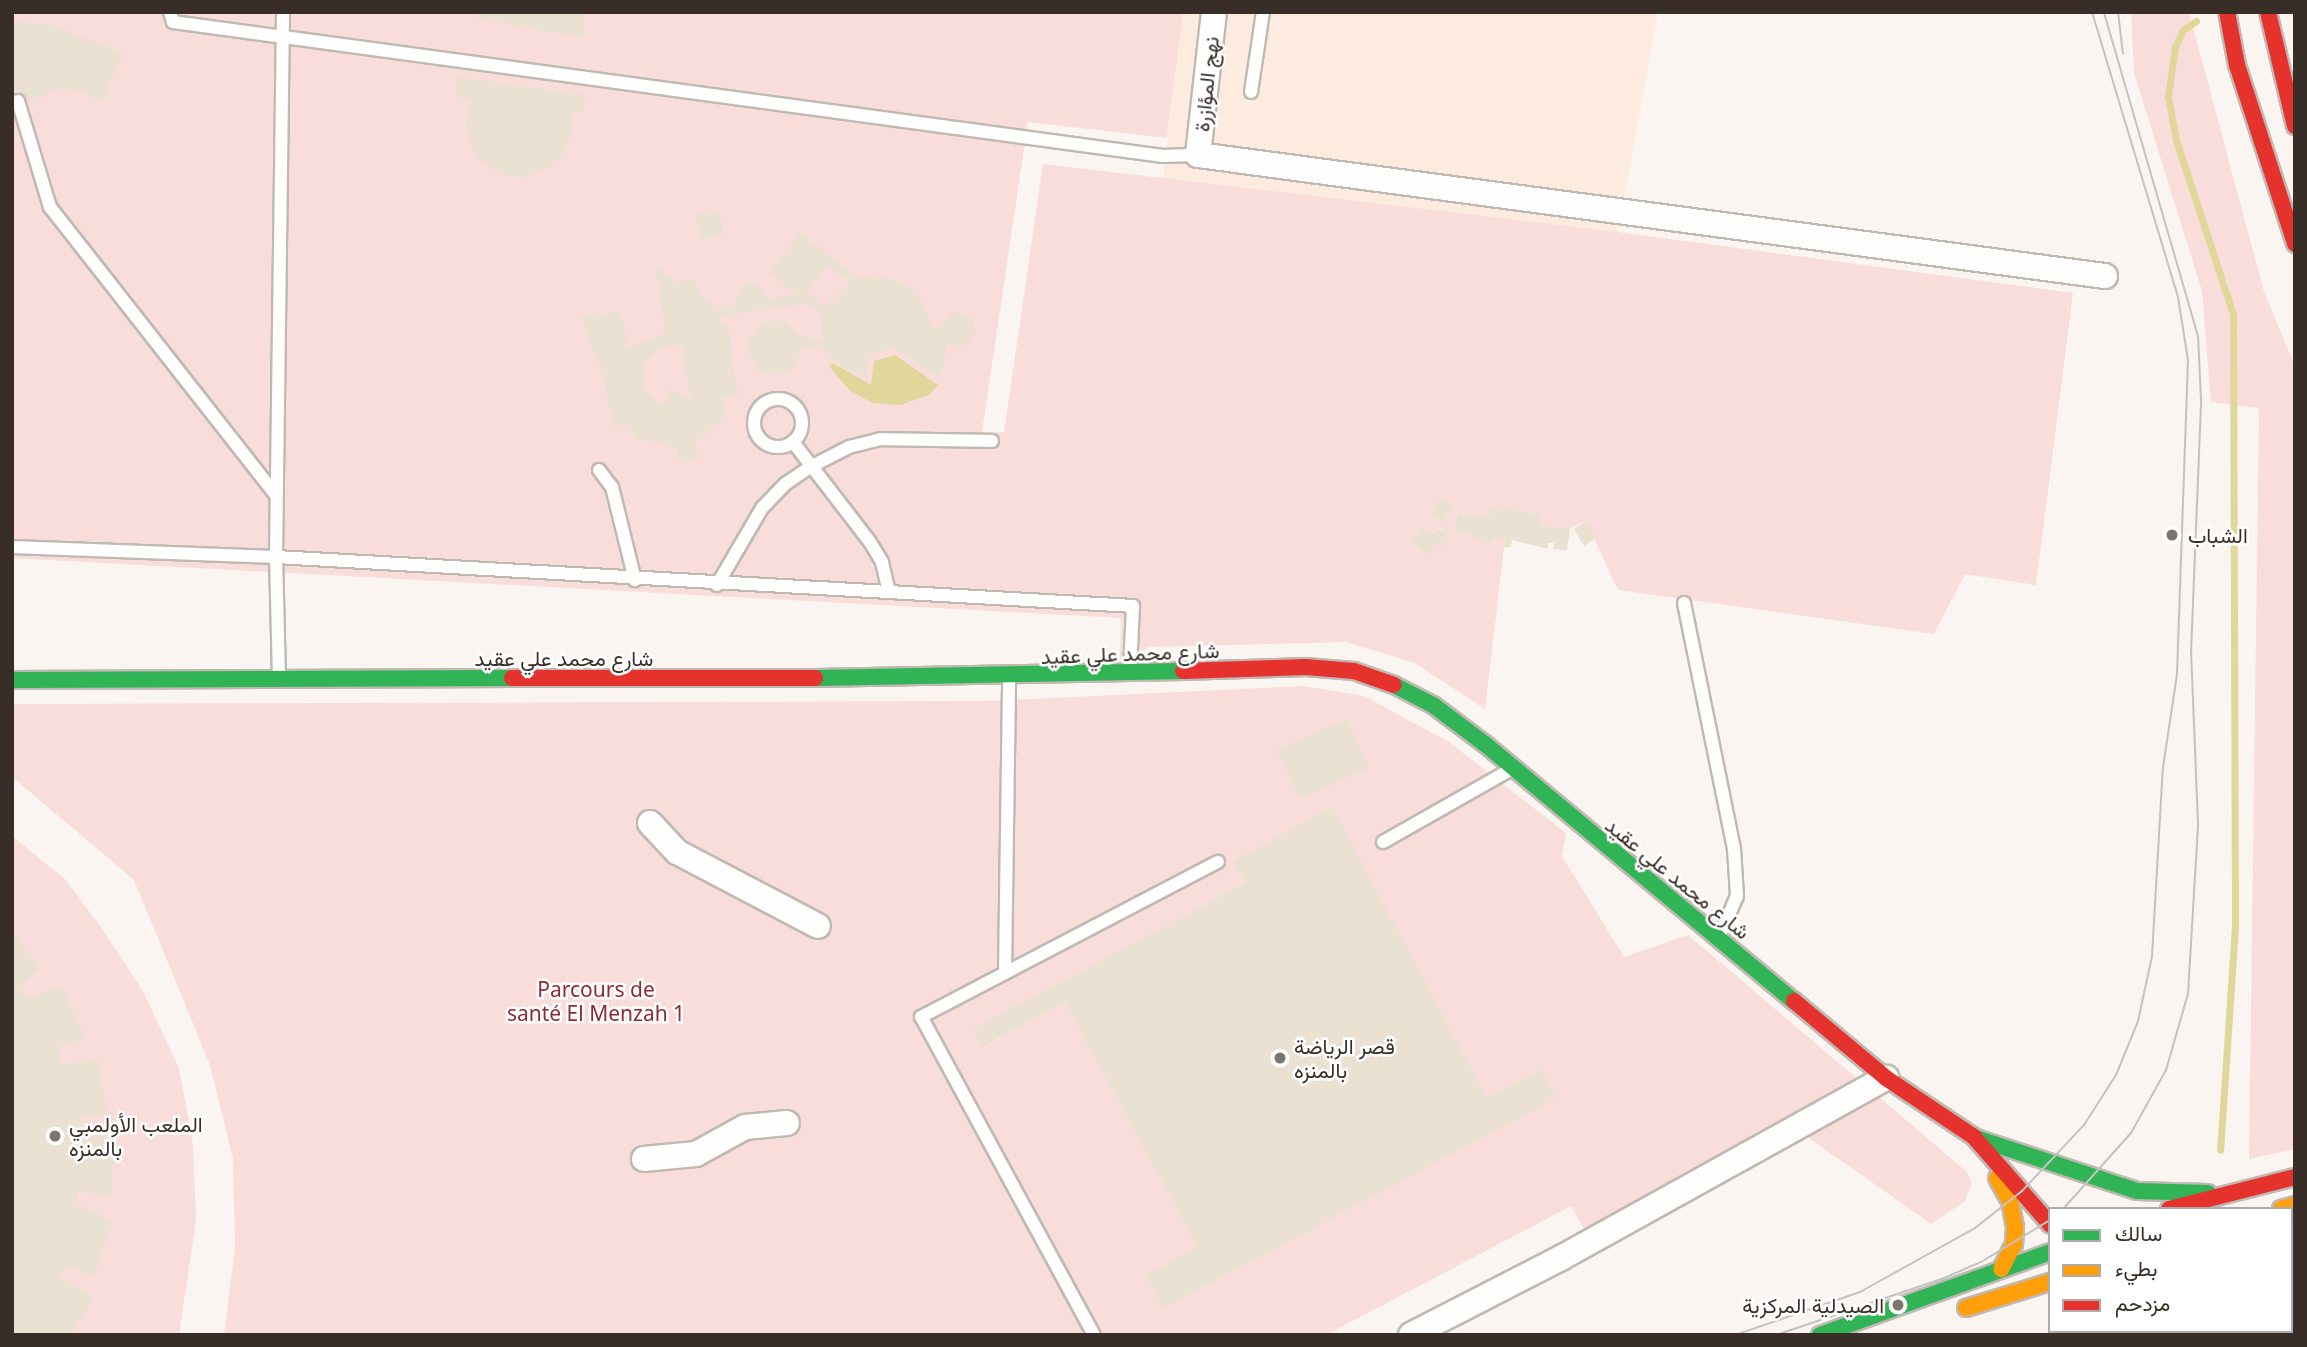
<!DOCTYPE html>
<html>
<head>
<meta charset="utf-8">
<style>
	body { margin:0 }
	#map { position:relative; width:2307px; height:1347px; overflow:hidden; background:#faf5f0; font-family:"Noto Sans",Vazirmatn,sans-serif }
	div>[style] { position:absolute }
	[style*='--x'] { left:calc(var(--x)*1px); top:calc(var(--y)*1px); width:calc(var(--w)*1px); rotate:calc(var(--a)*1deg) }
	.built>* { inset:0; background:#fcebde }
	.green>* { inset:0; background:#f9dddb }
	.water>* { inset:0; background:#e2d79b }
	.stream>* { height:7px; margin:-3.5px; padding:0 3.5px; transform-origin:3.5px; border-radius:3.5px; background:#e2d79b }
	.building>* { inset:0; background:#eae1d3 }
	.roads { filter:drop-shadow(2px 0 #c0b9b3) drop-shadow(-2px 0 #c0b9b3) drop-shadow(0 2px #c0b9b3) drop-shadow(0 -2px #c0b9b3) }
	.lane>* { height:12px; margin:-6px; padding:0 6px; transform-origin:6px; border-radius:6px; background:#fefefd }
	.lane>.ring { margin:-6px; padding:0; box-sizing:content-box; background:none; border:12px solid #fefefd; border-radius:50% }
	.street>* { height:24px; margin:-12px; padding:0 12px; transform-origin:12px; border-radius:12px; background:#fefefd }
	.fast>* { height:16px; margin:-8px; padding:0 8px; transform-origin:8px; border-radius:8px; background:#30b455 }
	.slow>* { height:16px; margin:-8px; padding:0 8px; transform-origin:8px; border-radius:8px; background:#ff9f0a }
	.jam>* { height:16px; margin:-8px; padding:0 8px; transform-origin:8px; border-radius:8px; background:#e5322d }
	.tram>* { height:2px; margin:-1px; padding:0 1px; transform-origin:1px; border-radius:1px; background:#c4c2c0 }
	.dots>* { width:19px; height:19px; translate:-50% -50%; box-sizing:border-box; border:4px solid #fff; border-radius:50% }
	span { translate:-50% -50%; white-space:nowrap; text-align:center; line-height:1.15; -webkit-text-stroke:5px #fff; paint-order:stroke }
	.street-label { font-size:21px; color:#382e27 }
	.poi-label { font-size:21px; color:#382e27 }
	.left { translate:0 -50%; text-align:left }
	.right { translate:-100% -50%; text-align:right }
	.park-label { font-size:21px; color:#8f2936 }
	.frame { position:absolute; inset:0; border:14px solid #382e27; pointer-events:none }
	.legend { position:absolute; left:2048px; top:1207px; width:245px; height:126px; box-sizing:border-box; background:#fff; border:2px solid #afaba9; margin:0; padding:9px 12px; list-style:none; font-size:21px; color:#382e27 }
	.legend li { display:flex; align-items:center; gap:14px; height:35px }
	.legend b { width:35px; border:2px solid #afaba9 }
</style>
</head>
<body>
<div id="map">
	<div class="built">
		<div style="clip-path:polygon(1183px 12px,1658px 12px,1618px 232px,1163px 181px)"></div>
	</div>
	<div class="green">
		<div style="clip-path:polygon(evenodd,12px 12px,1183px 12px,1167px 138px,1028px 122px,982px 432px,1004px 432px,1043px 164px,1618px 232px,2073px 293px,2036px 585px,1965px 574px,1934px 634px,1618px 590px,1586px 521px,1570px 529px,1538px 525px,1539px 514px,1490px 507px,1489px 517px,1457px 513px,1455px 535px,1473px 534px,1473px 540px,1492px 542px,1493px 538px,1505px 539px,1485px 709px,1415px 663px,1346px 642px,1150px 647px,1120px 659px,1121px 618px,12px 558px,12px 12px,1441px 498px,1454px 507px,1442px 523px,1430px 514px,1441px 498px,12px 12px,1423px 526px,1434px 534px,1439px 528px,1450px 536px,1437px 542px,1427px 555px,1411px 543px,1423px 526px)"></div>
		<div style="clip-path:polygon(2131px 12px,2189px 12px,2264px 292px,2295px 366px,2295px 1149px,2249px 1159px,2259px 408px,2211px 402px,2202px 291px,2134px 73px)"></div>
		<div style="clip-path:polygon(evenodd,1304px 686px,1364px 696px,1449px 742px,1566px 833px,1562px 856px,1624px 957px,1688px 935px,1966px 1171px,1972px 1183px,1964px 1202px,1931px 1224px,1802px 1133px,1595px 1248px,1571px 1206px,1326px 1335px,224px 1335px,235px 1247px,233px 1159px,210px 1065px,134px 880px,16px 780px,12px 782px,12px 704px,992px 701px,1304px 686px,1331px 808px,1487px 1098px,1541px 1069px,1556px 1098px,1163px 1309px,1145px 1275px,1197px 1247px,1065px 1003px,984px 1047px,974px 1029px,1245px 883px,1233px 861px,1331px 808px)"></div>
		<div style="clip-path:polygon(12px 836px,65px 879px,103px 930px,144px 993px,179px 1068px,193px 1145px,196px 1220px,179px 1335px,12px 1335px)"></div>
	</div>
	<div class="water">
		<div style="clip-path:polygon(895px 355px,938px 385px,929px 395px,900px 405px,873px 403px,850px 391px,829px 366px,833px 363px,871px 385px,874px 361px)"></div>
	</div>
	<div class="stream">
		<div style="--x:2196;--y:21;--w:16;--a:145"></div>
		<div style="--x:2183;--y:30;--w:19;--a:115"></div>
		<div style="--x:2175;--y:47;--w:49;--a:98.1"></div>
		<div style="--x:2168;--y:96;--w:45;--a:79.7"></div>
		<div style="--x:2176;--y:140;--w:183;--a:71.9"></div>
		<div style="--x:2233;--y:314;--w:612;--a:89.81"></div>
		<div style="--x:2235;--y:926;--w:224;--a:93.8"></div>
		<div style="--x:2291;--y:1293;--w:7;--a:56"></div>
	</div>
	<div class="building">
		<div style="clip-path:polygon(479px 12px,585px 12px,583px 37px,478px 19px)"></div>
		<div style="clip-path:polygon(12px 22px,48px 24px,123px 53px,102px 101px,69px 89px,46px 90px,47px 96px,12px 102px)"></div>
		<div style="clip-path:polygon(457px 77px,585px 95px,583px 112px,571px 112px,572px 128px,564px 153px,550px 167px,524px 178px,497px 173px,475px 156px,465px 124px,471px 99px,456px 97px)"></div>
		<div style="clip-path:polygon(719px 211px,724px 235px,701px 240px,696px 215px)"></div>
		<div style="clip-path:polygon(evenodd,800px 233px,856px 276px,892px 279px,911px 289px,925px 306px,931px 326px,941px 328px,953px 312px,972px 318px,976px 331px,969px 343px,957px 347px,947px 343px,941px 379px,894px 348px,870px 355px,865px 377px,843px 367px,825px 350px,802px 346px,795px 366px,786px 373px,765px 374px,756px 368px,747px 349px,749px 338px,763px 322px,784px 321px,800px 336px,822px 339px,821px 313px,808px 303px,721px 316px,722px 325px,728px 324px,738px 396px,722px 398px,725px 416px,695px 443px,699px 459px,680px 462px,677px 448px,636px 438px,628px 423px,613px 426px,604px 379px,581px 316px,621px 312px,627px 348px,666px 333px,655px 266px,675px 282px,693px 280px,704px 299px,719px 307px,735px 305px,738px 290px,747px 284px,756px 284px,767px 298px,798px 295px,769px 273px,800px 233px,828px 265px,851px 283px,825px 307px,807px 292px,828px 265px,800px 233px,682px 346px,691px 399px,669px 389px,666px 403px,660px 403px,645px 389px,643px 366px,658px 350px,682px 346px)"></div>
		<div style="clip-path:polygon(1441px 498px,1454px 507px,1442px 523px,1430px 514px)"></div>
		<div style="clip-path:polygon(1490px 507px,1540px 514px,1538px 525px,1570px 529px,1567px 550px,1553px 549px,1554px 543px,1548px 543px,1548px 549px,1512px 540px,1511px 547px,1504px 547px,1505px 539px,1493px 538px,1492px 543px,1473px 540px,1473px 534px,1455px 535px,1457px 513px,1489px 517px)"></div>
		<div style="clip-path:polygon(1586px 521px,1597px 537px,1584px 546px,1574px 529px)"></div>
		<div style="clip-path:polygon(1423px 526px,1434px 534px,1438px 528px,1450px 536px,1443px 546px,1437px 542px,1427px 555px,1410px 542px)"></div>
		<div style="clip-path:polygon(1346px 719px,1369px 768px,1300px 799px,1277px 750px)"></div>
		<div style="clip-path:polygon(1332px 807px,1487px 1098px,1541px 1069px,1557px 1098px,1163px 1309px,1145px 1275px,1197px 1247px,1065px 1003px,983px 1047px,973px 1029px,1245px 883px,1233px 861px)"></div>
		<div style="clip-path:polygon(12px 930px,40px 968px,21px 986px,29px 997px,61px 986px,85px 1037px,57px 1048px,64px 1064px,98px 1060px,107px 1116px,81px 1116px,82px 1132px,115px 1140px,110px 1198px,79px 1191px,77px 1204px,113px 1221px,93px 1278px,67px 1265px,60px 1276px,93px 1298px,72px 1335px,46px 1335px,40px 1330px,37px 1335px,12px 1335px)"></div>
	</div>
	<div class="roads">
		<div class="lane">
			<div style="--x:170;--y:12;--w:10;--a:73"></div>
			<div style="--x:173;--y:22;--w:999;--a:7.71"></div>
			<div style="--x:1163;--y:156;--w:35;--a:-2"></div>
			<div style="--x:1251;--y:92;--w:81;--a:-81.5"></div>
			<div style="--x:18;--y:101;--w:111;--a:73.2"></div>
			<div style="--x:50;--y:207;--w:367;--a:51.9"></div>
			<div class="ring" style="left:754px;top:399px;width:36px;height:36px"></div>
			<div style="--x:793;--y:442;--w:126;--a:52.4"></div>
			<div style="--x:870;--y:542;--w:23;--a:59"></div>
			<div style="--x:882;--y:562;--w:28;--a:77"></div>
			<div style="--x:599;--y:470;--w:21;--a:53"></div>
			<div style="--x:612;--y:487;--w:96;--a:76.1"></div>
			<div style="--x:12;--y:547;--w:264;--a:2.2"></div>
			<div style="--x:276;--y:557;--w:858;--a:3.27"></div>
			<div style="--x:1133;--y:606;--w:64;--a:92.7"></div>
			<div style="--x:717;--y:585;--w:89;--a:-59.7"></div>
			<div style="--x:762;--y:508;--w:33;--a:-46"></div>
			<div style="--x:785;--y:484;--w:32;--a:-34"></div>
			<div style="--x:812;--y:466;--w:42;--a:-27.2"></div>
			<div style="--x:849;--y:447;--w:32;--a:-14"></div>
			<div style="--x:880;--y:439;--w:112;--a:1"></div>
			<div style="--x:1684;--y:603;--w:251;--a:78.5"></div>
			<div style="--x:1734;--y:849;--w:47;--a:86.3"></div>
			<div style="--x:1737;--y:896;--w:43;--a:113.6"></div>
			<div style="--x:279;--y:678;--w:121;--a:-91.4"></div>
			<div style="--x:276;--y:557;--w:545;--a:-89.26"></div>
			<div style="--x:1383;--y:842;--w:146;--a:-29.6"></div>
			<div style="--x:1005;--y:973;--w:295;--a:-89.2"></div>
			<div style="--x:1094;--y:1335;--w:362;--a:-118.5"></div>
			<div style="--x:921;--y:1017;--w:335;--a:-27.6"></div>
		</div>
		<div class="street">
			<div style="--x:1214;--y:12;--w:144;--a:96.4"></div>
			<div style="--x:1198;--y:155;--w:915;--a:7.6"></div>
			<div style="--x:650;--y:823;--w:40;--a:47"></div>
			<div style="--x:677;--y:852;--w:159;--a:27.7"></div>
			<div style="--x:644;--y:1159;--w:52;--a:-5.5"></div>
			<div style="--x:696;--y:1154;--w:56;--a:-28.9"></div>
			<div style="--x:745;--y:1127;--w:42;--a:-5.4"></div>
			<div style="--x:1411;--y:1335;--w:169;--a:-27.2"></div>
			<div style="--x:1561;--y:1258;--w:372;--a:-29"></div>
		</div>
		<div class="fast">
			<div style="--x:815;--y:678;--w:368;--a:-1.1"></div>
			<div style="--x:12;--y:680;--w:500;--a:-0.23"></div>
			<div style="--x:1394;--y:685;--w:44;--a:27.1"></div>
			<div style="--x:1433;--y:705;--w:65;--a:36.9"></div>
			<div style="--x:1485;--y:744;--w:402;--a:39.8"></div>
			<div style="--x:1979;--y:1139;--w:166;--a:18.2"></div>
			<div style="--x:2137;--y:1191;--w:71;--a:1.6"></div>
			<div style="--x:1820;--y:1335;--w:245;--a:-19.8"></div>
			<div style="--x:2132;--y:1335;--w:4;--a:-63"></div>
		</div>
		<div class="slow">
			<div style="--x:1997;--y:1178;--w:26;--a:61"></div>
			<div style="--x:2010;--y:1201;--w:26;--a:79"></div>
			<div style="--x:2015;--y:1227;--w:17;--a:93"></div>
			<div style="--x:2014;--y:1244;--w:28;--a:117"></div>
			<div style="--x:2281;--y:1209;--w:15;--a:-16"></div>
			<div style="--x:1966;--y:1308;--w:88;--a:-17.2"></div>
		</div>
		<div class="jam">
			<div style="--x:2227;--y:12;--w:54;--a:79.3"></div>
			<div style="--x:2237;--y:65;--w:188;--a:72"></div>
			<div style="--x:2268;--y:12;--w:117;--a:76.7"></div>
			<div style="--x:1183;--y:671;--w:123;--a:-1.9"></div>
			<div style="--x:1306;--y:667;--w:48;--a:4.8"></div>
			<div style="--x:1354;--y:671;--w:42;--a:19.3"></div>
			<div style="--x:512;--y:678;--w:303;--a:0"></div>
			<div style="--x:1794;--y:1001;--w:120;--a:39.9"></div>
			<div style="--x:1886;--y:1078;--w:106;--a:33.8"></div>
			<div style="--x:1974;--y:1137;--w:116;--a:48.9"></div>
			<div style="--x:2169;--y:1209;--w:130;--a:-14.3"></div>
		</div>
	</div>
	<div class="tram">
		<div style="--x:2118;--y:12;--w:42;--a:83.2"></div>
		<div style="--x:2063;--y:1209;--w:102;--a:-48.2"></div>
		<div style="--x:2131;--y:1133;--w:72;--a:-60.9"></div>
		<div style="--x:2166;--y:1070;--w:79;--a:-73.9"></div>
		<div style="--x:2188;--y:994;--w:170;--a:-86.6"></div>
		<div style="--x:2198;--y:824;--w:171;--a:-92.3"></div>
		<div style="--x:2191;--y:653;--w:254;--a:-87.7"></div>
		<div style="--x:2201;--y:399;--w:63;--a:-92.7"></div>
		<div style="--x:2198;--y:336;--w:337;--a:-106.2"></div>
		<div style="--x:1735;--y:1335;--w:132;--a:-19"></div>
		<div style="--x:1860;--y:1292;--w:132;--a:-29.1"></div>
		<div style="--x:1975;--y:1228;--w:60;--a:-38.2"></div>
		<div style="--x:2022;--y:1191;--w:91;--a:-46.8"></div>
		<div style="--x:2084;--y:1125;--w:59;--a:-57.4"></div>
		<div style="--x:2116;--y:1075;--w:58;--a:-67.8"></div>
		<div style="--x:2138;--y:1021;--w:66;--a:-77.8"></div>
		<div style="--x:2152;--y:956;--w:189;--a:-86.7"></div>
		<div style="--x:2163;--y:767;--w:94;--a:-81.4"></div>
		<div style="--x:2177;--y:674;--w:314;--a:-88"></div>
		<div style="--x:2188;--y:360;--w:64;--a:-99"></div>
		<div style="--x:2178;--y:297;--w:298;--a:-106.8"></div>
		<div style="--x:1776;--y:1335;--w:177;--a:-18.7"></div>
		<div style="--x:1944;--y:1278;--w:40;--a:-23.4"></div>
		<div style="--x:1981;--y:1262;--w:81;--a:-31.3"></div>
	</div>
	<div class="dots">
		<div style="left:2172px;top:535px;background:#7c746d"></div>
		<div style="left:1280px;top:1058px;background:#7c746d"></div>
		<div style="left:55px;top:1136px;background:#7c746d"></div>
		<div style="left:1898px;top:1305px;background:#7c746d"></div>
	</div>
	<div class="street-label">
		<span style="left:1206px;top:84px;rotate:-84deg">نهج المؤازرة</span>
		<span style="left:1130px;top:653px;rotate:-2deg">شارع محمد علي عقيد</span>
		<span style="left:564px;top:658px">شارع محمد علي عقيد</span>
		<span style="left:1678px;top:878px;rotate:39deg">شارع محمد علي عقيد</span>
	</div>
	<div class="poi-label">
		<span class="left" style="left:2188px;top:535px">الشباب</span>
		<span class="left" style="left:1294px;top:1058px">قصر الرياضة<br>بالمنزه</span>
		<span class="left" style="left:69px;top:1136px">الملعب الأولمبي<br>بالمنزه</span>
		<span class="right" style="left:1884px;top:1305px">الصيدلية المركزية</span>
	</div>
	<div class="park-label">
		<span style="left:596px;top:1001px">Parcours de<br>santé El Menzah 1</span>
	</div>
	<div class="frame"></div>
	<ul class="legend">
	<li><b style="height:9px;background:#30b455"></b>سالك</li>
	<li><b style="height:9px;background:#ff9f0a"></b>بطيء</li>
	<li><b style="height:9px;background:#e5322d"></b>مزدحم</li>
	</ul>
</div>
</body>
</html>
